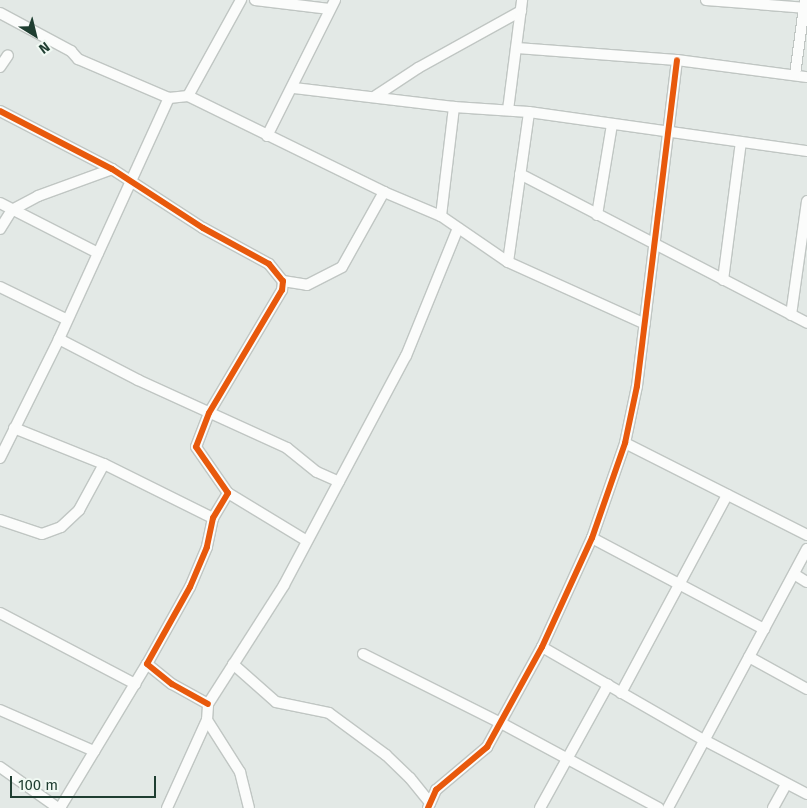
<!DOCTYPE html>
<html>
<head>
<meta charset="utf-8">
<style>
	body { margin:0 }
	#map { position:relative; width:807px; height:808px; overflow:hidden; background:#e3e9e6; font-family:"Fira Sans",sans-serif }
	div>[style] { position:absolute }
	[style*='--x'] { left:calc(var(--x)*1px); top:calc(var(--y)*1px); width:calc(var(--w)*1px); rotate:calc(var(--a)*1deg) }
	.roads { filter:drop-shadow(1px 0 #c0c6c3) drop-shadow(-1px 0 #c0c6c3) drop-shadow(0 1px #c0c6c3) drop-shadow(0 -1px #c0c6c3) }
	.minor>* { height:10px; margin:-5px; padding:0 5px; transform-origin:5px; border-radius:5px; background:#fbfcfb }
	.cycleway>* { height:6px; margin:-3px; padding:0 3px; transform-origin:3px; border-radius:3px; background:#e8590c }
	span { translate:-50% -50%; white-space:nowrap; text-align:center; line-height:1.15; -webkit-text-stroke:4px #f0f9f3; paint-order:stroke }
	.north { position:absolute; left:10px; top:10px; width:50px; height:50px; -webkit-text-stroke:4px #f0f9f3; paint-order:stroke; rotate:144deg; font-size:14px; font-weight:700; line-height:20px; text-align:center; color:#1f3e31 }
	.north::after { content:''; display:block; margin:auto; width:18px; height:22px; background:#1f3e31; clip-path:polygon(50% 0,100% 100%,50% 72%,0 100%) }
	.scale { position:absolute; left:10px; top:776px; width:146px; height:22px; box-sizing:border-box; border:2px solid #1f3e31; border-top:0; padding-left:6px; font-size:15px; line-height:18px; white-space:nowrap; color:#1f3e31; -webkit-text-stroke:4px #f0f9f3; paint-order:stroke }
</style>
</head>
<body>
<div id="map">
	<div class="roads">
		<div class="minor">
			<div style="--x:255;--y:0;--w:75;--a:6.9"></div>
			<div style="--x:706;--y:0;--w:101;--a:4.5"></div>
			<div style="--x:0;--y:13;--w:81;--a:28.2"></div>
			<div style="--x:71;--y:51;--w:11;--a:49"></div>
			<div style="--x:78;--y:59;--w:99;--a:23.2"></div>
			<div style="--x:169;--y:98;--w:19;--a:-6"></div>
			<div style="--x:188;--y:96;--w:218;--a:26.1"></div>
			<div style="--x:384;--y:192;--w:62;--a:22.8"></div>
			<div style="--x:441;--y:216;--w:81;--a:34.5"></div>
			<div style="--x:508;--y:262;--w:151;--a:-82"></div>
			<div style="--x:517;--y:48;--w:160;--a:4.3"></div>
			<div style="--x:677;--y:60;--w:131;--a:7.5"></div>
			<div style="--x:0;--y:67;--w:14;--a:-56"></div>
			<div style="--x:795;--y:75;--w:76;--a:-82.4"></div>
			<div style="--x:294;--y:88;--w:161;--a:6.8"></div>
			<div style="--x:454;--y:107;--w:75;--a:3.8"></div>
			<div style="--x:529;--y:112;--w:281;--a:8"></div>
			<div style="--x:188;--y:96;--w:110;--a:-61.1"></div>
			<div style="--x:374;--y:97;--w:53;--a:-33.4"></div>
			<div style="--x:418;--y:68;--w:118;--a:-29"></div>
			<div style="--x:508;--y:110;--w:111;--a:-82.7"></div>
			<div style="--x:0;--y:111;--w:126;--a:27.4"></div>
			<div style="--x:112;--y:169;--w:108;--a:33"></div>
			<div style="--x:203;--y:228;--w:75;--a:28.6"></div>
			<div style="--x:269;--y:264;--w:22;--a:51"></div>
			<div style="--x:283;--y:281;--w:9;--a:96"></div>
			<div style="--x:282;--y:290;--w:143;--a:120.7"></div>
			<div style="--x:209;--y:413;--w:36;--a:111"></div>
			<div style="--x:196;--y:447;--w:56;--a:55.2"></div>
			<div style="--x:228;--y:493;--w:29;--a:121"></div>
			<div style="--x:213;--y:518;--w:30;--a:102"></div>
			<div style="--x:207;--y:547;--w:43;--a:113"></div>
			<div style="--x:190;--y:587;--w:88;--a:119.2"></div>
			<div style="--x:147;--y:664;--w:32;--a:39"></div>
			<div style="--x:172;--y:684;--w:41;--a:29.1"></div>
			<div style="--x:267;--y:136;--w:152;--a:-63.4"></div>
			<div style="--x:520;--y:174;--w:323;--a:27.4"></div>
			<div style="--x:0;--y:203;--w:110;--a:27"></div>
			<div style="--x:597;--y:215;--w:92;--a:-80.6"></div>
			<div style="--x:441;--y:216;--w:110;--a:-83.2"></div>
			<div style="--x:0;--y:229;--w:22;--a:-58"></div>
			<div style="--x:12;--y:210;--w:30;--a:-28"></div>
			<div style="--x:38;--y:196;--w:79;--a:-20"></div>
			<div style="--x:508;--y:262;--w:150;--a:24.3"></div>
			<div style="--x:723;--y:280;--w:139;--a:-82.6"></div>
			<div style="--x:283;--y:281;--w:24;--a:9"></div>
			<div style="--x:307;--y:285;--w:39;--a:-27"></div>
			<div style="--x:342;--y:267;--w:86;--a:-60.8"></div>
			<div style="--x:0;--y:287;--w:73;--a:25.9"></div>
			<div style="--x:791;--y:315;--w:115;--a:-82"></div>
			<div style="--x:59;--y:339;--w:89;--a:27.4"></div>
			<div style="--x:138;--y:380;--w:164;--a:24.5"></div>
			<div style="--x:287;--y:448;--w:38;--a:39"></div>
			<div style="--x:317;--y:472;--w:24;--a:24"></div>
			<div style="--x:14;--y:428;--w:97;--a:21.8"></div>
			<div style="--x:104;--y:464;--w:122;--a:26.4"></div>
			<div style="--x:625;--y:443;--w:204;--a:26.8"></div>
			<div style="--x:0;--y:458;--w:133;--a:-63.6"></div>
			<div style="--x:59;--y:339;--w:265;--a:-65.5"></div>
			<div style="--x:228;--y:493;--w:92;--a:31.3"></div>
			<div style="--x:0;--y:520;--w:44;--a:18.4"></div>
			<div style="--x:42;--y:534;--w:20;--a:-20"></div>
			<div style="--x:61;--y:527;--w:25;--a:-43"></div>
			<div style="--x:79;--y:510;--w:52;--a:-61.5"></div>
			<div style="--x:592;--y:538;--w:195;--a:27.9"></div>
			<div style="--x:794;--y:574;--w:15;--a:32"></div>
			<div style="--x:0;--y:613;--w:153;--a:27.7"></div>
			<div style="--x:542;--y:647;--w:187;--a:29.9"></div>
			<div style="--x:704;--y:740;--w:116;--a:27.7"></div>
			<div style="--x:363;--y:654;--w:154;--a:26.6"></div>
			<div style="--x:501;--y:723;--w:179;--a:28.3"></div>
			<div style="--x:749;--y:657;--w:66;--a:28.9"></div>
			<div style="--x:233;--y:664;--w:57;--a:41.5"></div>
			<div style="--x:276;--y:702;--w:54;--a:11.7"></div>
			<div style="--x:329;--y:713;--w:71;--a:36.4"></div>
			<div style="--x:386;--y:755;--w:33;--a:44"></div>
			<div style="--x:410;--y:778;--w:32;--a:51"></div>
			<div style="--x:621;--y:693;--w:225;--a:-61.8"></div>
			<div style="--x:0;--y:710;--w:103;--a:23.6"></div>
			<div style="--x:207;--y:720;--w:62;--a:57.6"></div>
			<div style="--x:240;--y:772;--w:37;--a:76"></div>
			<div style="--x:0;--y:767;--w:71;--a:35.3"></div>
			<div style="--x:60;--y:808;--w:168;--a:-58.9"></div>
			<div style="--x:167;--y:808;--w:97;--a:-65.6"></div>
			<div style="--x:207;--y:720;--w:16;--a:-86"></div>
			<div style="--x:208;--y:704;--w:141;--a:-57.4"></div>
			<div style="--x:284;--y:585;--w:259;--a:-62"></div>
			<div style="--x:406;--y:356;--w:138;--a:-67.9"></div>
			<div style="--x:428;--y:808;--w:20;--a:-66"></div>
			<div style="--x:436;--y:790;--w:67;--a:-40.1"></div>
			<div style="--x:487;--y:747;--w:114;--a:-61.2"></div>
			<div style="--x:542;--y:647;--w:120;--a:-65.4"></div>
			<div style="--x:592;--y:538;--w:101;--a:-70.8"></div>
			<div style="--x:625;--y:443;--w:58;--a:-78.1"></div>
			<div style="--x:637;--y:386;--w:328;--a:-83"></div>
			<div style="--x:540;--y:808;--w:141;--a:-61.1"></div>
			<div style="--x:668;--y:808;--w:294;--a:-61.8"></div>
			<div style="--x:773;--y:808;--w:26;--a:-61"></div>
		</div>
	</div>
	<div class="cycleway">
		<div style="--x:0;--y:111;--w:126;--a:27.4"></div>
		<div style="--x:112;--y:169;--w:108;--a:33"></div>
		<div style="--x:203;--y:228;--w:75;--a:28.6"></div>
		<div style="--x:269;--y:264;--w:22;--a:51"></div>
		<div style="--x:283;--y:281;--w:9;--a:96"></div>
		<div style="--x:282;--y:290;--w:143;--a:120.7"></div>
		<div style="--x:209;--y:413;--w:36;--a:111"></div>
		<div style="--x:196;--y:447;--w:56;--a:55.2"></div>
		<div style="--x:228;--y:493;--w:29;--a:121"></div>
		<div style="--x:213;--y:518;--w:30;--a:102"></div>
		<div style="--x:207;--y:547;--w:43;--a:113"></div>
		<div style="--x:190;--y:587;--w:88;--a:119.2"></div>
		<div style="--x:147;--y:664;--w:32;--a:39"></div>
		<div style="--x:172;--y:684;--w:41;--a:29.1"></div>
		<div style="--x:428;--y:808;--w:20;--a:-66"></div>
		<div style="--x:436;--y:790;--w:67;--a:-40.1"></div>
		<div style="--x:487;--y:747;--w:114;--a:-61.2"></div>
		<div style="--x:542;--y:647;--w:120;--a:-65.4"></div>
		<div style="--x:592;--y:538;--w:101;--a:-70.8"></div>
		<div style="--x:625;--y:443;--w:58;--a:-78.1"></div>
		<div style="--x:637;--y:386;--w:328;--a:-83"></div>
	</div>
	<div class="north">N</div>
	<div class="scale">100 m</div>
</div>
</body>
</html>
